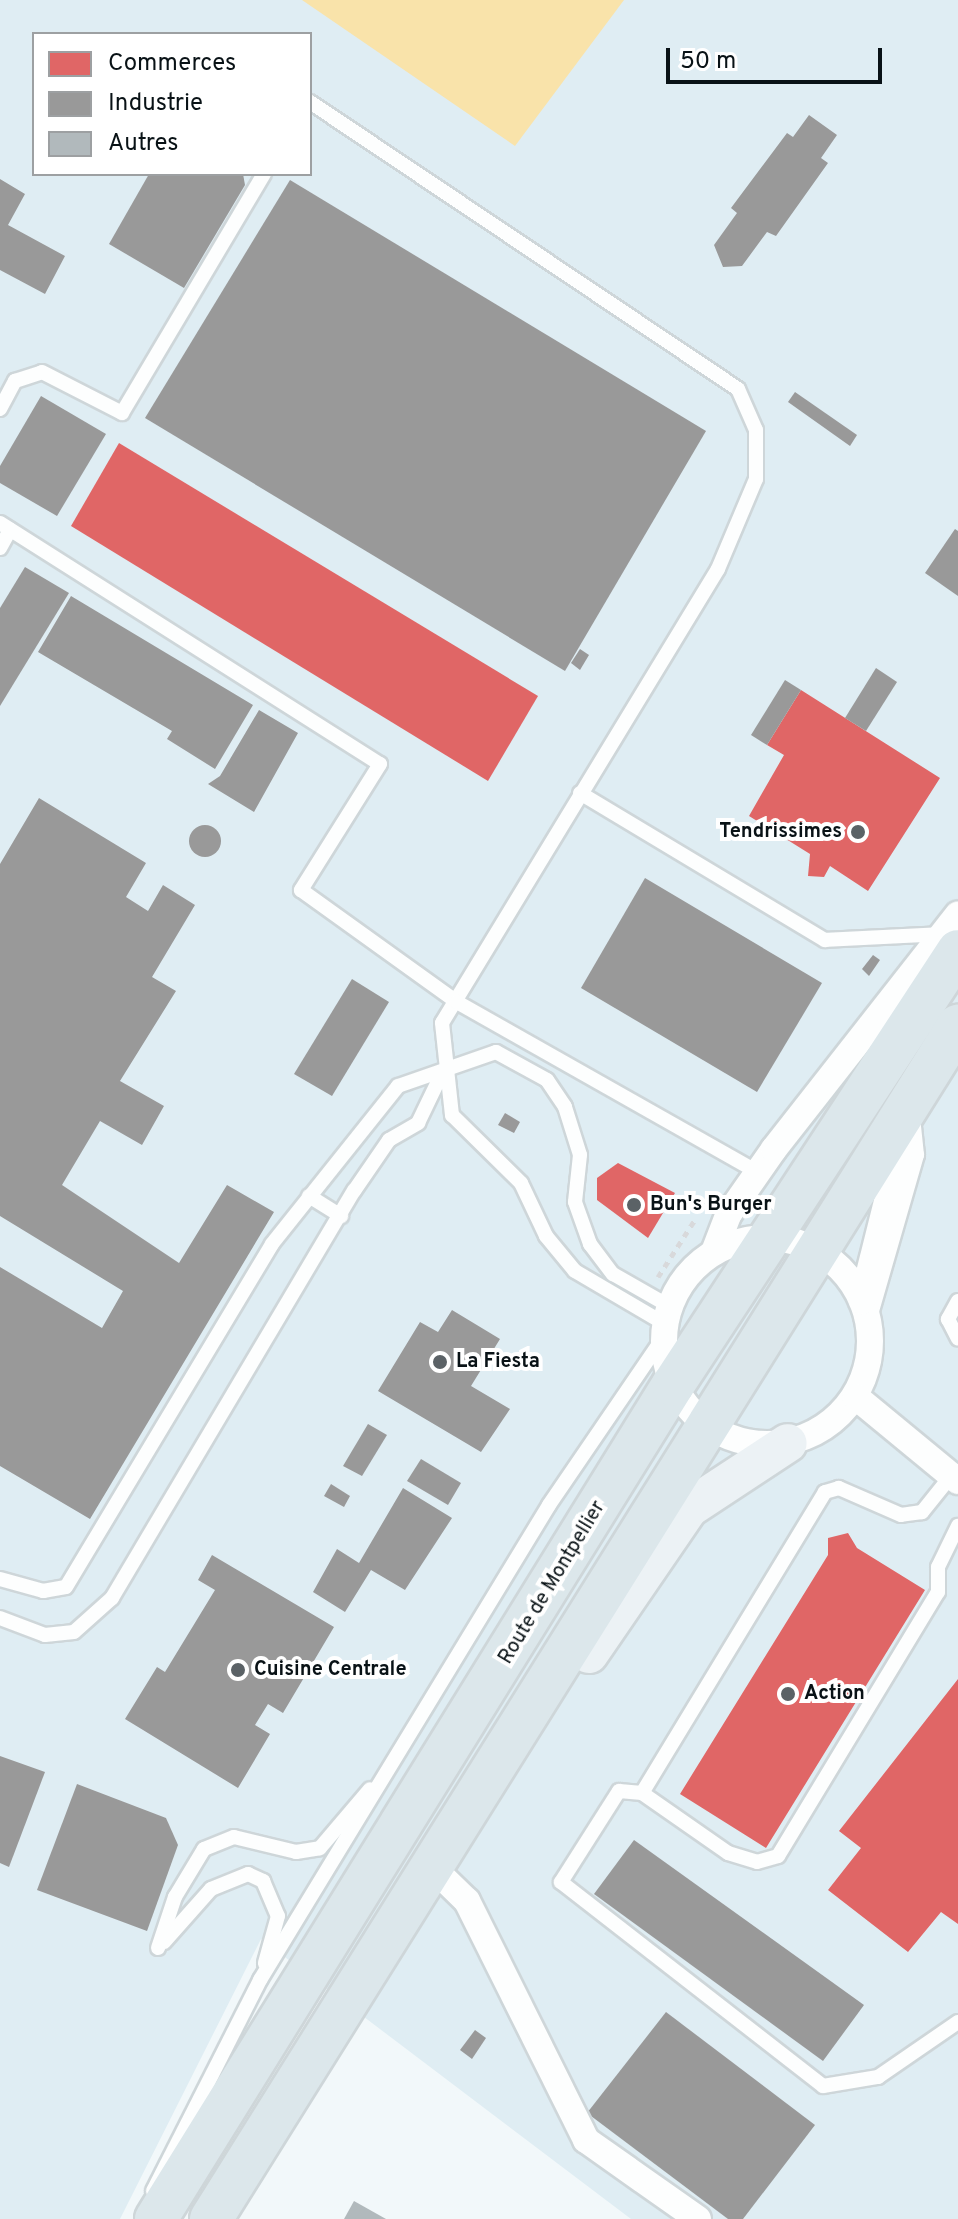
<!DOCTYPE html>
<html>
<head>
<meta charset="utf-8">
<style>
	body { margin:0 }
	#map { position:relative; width:958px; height:2219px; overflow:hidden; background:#f2f8fa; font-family:Overpass,sans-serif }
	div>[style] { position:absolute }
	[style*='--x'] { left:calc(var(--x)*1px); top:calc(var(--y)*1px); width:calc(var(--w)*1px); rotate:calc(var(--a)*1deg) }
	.built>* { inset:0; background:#dfedf3 }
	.water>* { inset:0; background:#f9e3aa }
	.shops>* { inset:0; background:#e06666 }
	.industry>* { inset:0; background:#999 }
	.round { border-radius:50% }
	.building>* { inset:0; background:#b1b9bc }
	.path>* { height:5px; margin-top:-2.5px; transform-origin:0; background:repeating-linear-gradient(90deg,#d8d9db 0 6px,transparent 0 12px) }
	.roads { filter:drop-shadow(2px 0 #ced6d9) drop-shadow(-2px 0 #ced6d9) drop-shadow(0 2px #ced6d9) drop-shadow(0 -2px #ced6d9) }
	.lane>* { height:14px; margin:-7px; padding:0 7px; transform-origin:7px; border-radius:7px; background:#fdfefe }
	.street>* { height:26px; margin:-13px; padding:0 13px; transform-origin:13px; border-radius:13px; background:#fdfefe }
	.street>.ring { margin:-13px; padding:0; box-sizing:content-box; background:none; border:26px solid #fdfefe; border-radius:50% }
	.secondary>* { height:38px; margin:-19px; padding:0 19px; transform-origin:19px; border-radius:19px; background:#ecf2f5 }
	.primary>* { height:42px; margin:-21px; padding:0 21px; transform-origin:21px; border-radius:21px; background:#dce7eb }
	.dots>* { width:22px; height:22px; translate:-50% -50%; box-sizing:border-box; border:4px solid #fff; border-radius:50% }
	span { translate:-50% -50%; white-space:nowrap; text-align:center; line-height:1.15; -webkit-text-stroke:8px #fff; paint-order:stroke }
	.poi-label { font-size:20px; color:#091216; font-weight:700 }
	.right { translate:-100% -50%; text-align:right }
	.left { translate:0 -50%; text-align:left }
	.street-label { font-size:20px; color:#091216 }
	.legend { position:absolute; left:32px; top:32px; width:280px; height:144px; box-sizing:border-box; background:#fff; border:2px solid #9da0a2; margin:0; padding:10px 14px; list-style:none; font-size:24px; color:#091216 }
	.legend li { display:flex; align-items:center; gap:16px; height:40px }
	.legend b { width:40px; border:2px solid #9da0a2 }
	.scale { position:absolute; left:666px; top:48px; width:216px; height:36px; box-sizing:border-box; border:4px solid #091216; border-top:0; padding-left:10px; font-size:24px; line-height:28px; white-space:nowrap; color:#091216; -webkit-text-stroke:6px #fff; paint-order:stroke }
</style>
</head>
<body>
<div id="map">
	<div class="built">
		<div style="clip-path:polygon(evenodd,0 0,958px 0,958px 2219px,631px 2219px,261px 1939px,120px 2219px,0 2219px,0 0,34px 34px,310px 34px,310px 174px,34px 174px,34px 34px)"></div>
	</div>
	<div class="water">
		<div style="clip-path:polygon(302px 0,624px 0,515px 146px)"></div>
	</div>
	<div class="shops">
		<div style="clip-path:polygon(119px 443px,538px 696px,488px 781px,71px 526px)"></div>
		<div style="clip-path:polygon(801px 690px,940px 778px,868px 891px,830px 866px,824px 877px,808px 876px,810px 854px,749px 816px,784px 755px,767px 745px)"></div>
		<div style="clip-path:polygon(618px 1163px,675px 1193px,648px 1238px,597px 1200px,597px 1178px)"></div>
		<div style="clip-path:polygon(848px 1533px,857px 1548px,925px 1590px,766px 1848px,680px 1794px,828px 1555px,828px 1538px)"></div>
		<div style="clip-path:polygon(958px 1679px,958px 1924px,941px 1912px,908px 1952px,828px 1890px,861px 1848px,839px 1831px)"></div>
	</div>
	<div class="industry">
		<div style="clip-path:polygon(809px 115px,837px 135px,821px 158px,828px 163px,776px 236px,767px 232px,742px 266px,723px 267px,714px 245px,737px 213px,731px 208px,787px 133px,793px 137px)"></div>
		<div style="clip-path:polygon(149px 174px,243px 174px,245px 185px,184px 288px,109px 244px)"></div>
		<div style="clip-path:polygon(0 179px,25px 194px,8px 225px,65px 256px,45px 294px,0 270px)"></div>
		<div style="clip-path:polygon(290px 180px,706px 431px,565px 671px,145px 418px)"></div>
		<div style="clip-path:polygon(795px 392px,857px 435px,850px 446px,788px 402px)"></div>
		<div style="clip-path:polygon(41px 396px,106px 434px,57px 516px,0 483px,0 466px)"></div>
		<div style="clip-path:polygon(955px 529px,958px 531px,958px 596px,925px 573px)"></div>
		<div style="clip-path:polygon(25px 567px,69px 593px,0 706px,0 608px)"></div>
		<div style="clip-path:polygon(71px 596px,253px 705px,215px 769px,167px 739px,172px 731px,38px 652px)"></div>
		<div style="clip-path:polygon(580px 649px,589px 655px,580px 670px,571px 663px)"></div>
		<div style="clip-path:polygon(876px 668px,897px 682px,866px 731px,845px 718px)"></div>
		<div style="clip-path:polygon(785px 680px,801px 690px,767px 745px,751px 735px)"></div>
		<div style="clip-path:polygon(259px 710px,298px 733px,254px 812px,208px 784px,220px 776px)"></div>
		<div style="clip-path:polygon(39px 798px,146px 863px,126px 897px,148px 911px,163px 885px,195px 905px,152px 977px,176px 991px,120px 1081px,164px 1106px,142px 1145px,100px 1121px,62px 1185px,179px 1263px,227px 1185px,274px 1212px,90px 1519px,0 1466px,0 1267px,102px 1328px,123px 1291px,0 1216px,0 864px)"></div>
		<div class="round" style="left:189px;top:825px;width:32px;height:32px"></div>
		<div style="clip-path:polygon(645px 878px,822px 983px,757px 1092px,581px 988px)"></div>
		<div style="clip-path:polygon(873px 955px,880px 960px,869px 976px,862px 969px)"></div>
		<div style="clip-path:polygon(352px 979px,389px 1002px,332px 1096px,294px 1074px)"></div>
		<div style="clip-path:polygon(505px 1113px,520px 1122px,514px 1133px,498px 1125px)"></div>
		<div style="clip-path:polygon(452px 1310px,500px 1339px,471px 1386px,510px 1409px,481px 1452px,378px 1391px,420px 1322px,438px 1332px)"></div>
		<div style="clip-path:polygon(368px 1424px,387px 1435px,362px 1476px,343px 1466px)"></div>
		<div style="clip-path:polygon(421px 1459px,461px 1483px,448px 1505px,407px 1481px)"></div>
		<div style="clip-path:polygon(331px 1484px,350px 1496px,344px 1507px,324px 1496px)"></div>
		<div style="clip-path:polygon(403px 1488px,452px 1518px,405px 1590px,371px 1570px,345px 1612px,313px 1592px,337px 1549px,359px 1563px)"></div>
		<div style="clip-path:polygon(212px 1555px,334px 1627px,283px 1713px,268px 1704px,255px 1725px,270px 1734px,238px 1788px,125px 1719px,157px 1667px,165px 1672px,215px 1590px,198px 1580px)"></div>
		<div style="clip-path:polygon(0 1756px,45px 1772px,9px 1867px,0 1863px)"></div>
		<div style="clip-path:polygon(77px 1784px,166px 1818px,178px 1845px,147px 1931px,37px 1890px)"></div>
		<div style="clip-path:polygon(634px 1840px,864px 2005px,823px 2061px,594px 1894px)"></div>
		<div style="clip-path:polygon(666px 2012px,815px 2125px,743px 2219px,728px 2219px,587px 2113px)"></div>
		<div style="clip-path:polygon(475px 2030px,486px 2038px,472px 2059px,460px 2050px)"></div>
	</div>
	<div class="building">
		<div style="clip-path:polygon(354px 2201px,386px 2219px,344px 2219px)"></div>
	</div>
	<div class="path">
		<div style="--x:658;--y:1277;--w:70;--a:-57.2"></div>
	</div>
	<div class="roads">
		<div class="lane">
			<div style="--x:310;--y:102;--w:515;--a:33.84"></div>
			<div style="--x:738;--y:389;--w:45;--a:66.3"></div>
			<div style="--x:756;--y:430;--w:49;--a:90"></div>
			<div style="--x:756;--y:479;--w:98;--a:112.9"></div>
			<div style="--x:718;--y:569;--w:531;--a:121.3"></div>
			<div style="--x:442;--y:1023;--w:93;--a:83.8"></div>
			<div style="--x:452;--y:1115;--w:97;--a:44.6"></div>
			<div style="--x:521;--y:1183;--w:59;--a:64.7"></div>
			<div style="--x:546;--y:1236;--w:45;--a:50.4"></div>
			<div style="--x:575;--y:1271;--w:104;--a:30.5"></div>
			<div style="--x:0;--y:409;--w:32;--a:-62"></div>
			<div style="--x:15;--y:381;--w:28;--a:-18"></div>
			<div style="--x:42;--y:372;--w:90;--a:27.1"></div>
			<div style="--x:122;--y:413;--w:278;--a:-59.3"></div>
			<div style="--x:0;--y:523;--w:450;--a:32.4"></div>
			<div style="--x:380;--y:764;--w:149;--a:122.1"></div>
			<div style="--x:301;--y:890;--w:192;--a:35.7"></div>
			<div style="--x:457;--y:1002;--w:345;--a:29.5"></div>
			<div style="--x:0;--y:548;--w:21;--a:-61"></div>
			<div style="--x:580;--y:793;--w:286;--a:31"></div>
			<div style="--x:825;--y:940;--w:117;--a:-2.9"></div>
			<div style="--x:309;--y:1196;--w:38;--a:32"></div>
			<div style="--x:958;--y:1301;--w:21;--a:119"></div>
			<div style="--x:948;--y:1319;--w:22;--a:63"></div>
			<div style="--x:870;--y:1318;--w:170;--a:-73.9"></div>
			<div style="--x:917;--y:1155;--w:29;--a:-96"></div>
			<div style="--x:955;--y:1471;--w:53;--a:128.8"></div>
			<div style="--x:922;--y:1512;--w:21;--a:172"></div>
			<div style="--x:901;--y:1515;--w:68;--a:-156.5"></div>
			<div style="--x:839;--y:1488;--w:15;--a:164"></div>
			<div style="--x:825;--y:1492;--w:352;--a:121.3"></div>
			<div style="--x:642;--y:1793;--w:105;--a:34.9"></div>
			<div style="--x:728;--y:1853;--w:30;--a:17"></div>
			<div style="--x:757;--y:1862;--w:22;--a:-16"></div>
			<div style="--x:778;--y:1856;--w:309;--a:-58.8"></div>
			<div style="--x:938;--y:1592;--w:25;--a:-90"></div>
			<div style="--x:938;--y:1567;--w:46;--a:-64"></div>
			<div style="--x:0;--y:1579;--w:45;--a:15.6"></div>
			<div style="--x:43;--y:1591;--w:23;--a:-10"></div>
			<div style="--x:66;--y:1587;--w:400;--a:-59"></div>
			<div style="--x:272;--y:1244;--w:202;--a:-51.4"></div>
			<div style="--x:398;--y:1086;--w:104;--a:-19.1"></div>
			<div style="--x:496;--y:1052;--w:58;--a:28.8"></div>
			<div style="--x:547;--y:1080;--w:32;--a:56"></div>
			<div style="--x:565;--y:1107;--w:50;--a:72.6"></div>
			<div style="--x:580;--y:1155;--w:47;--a:96.1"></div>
			<div style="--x:575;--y:1202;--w:45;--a:70.3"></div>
			<div style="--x:590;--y:1244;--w:38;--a:53"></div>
			<div style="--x:613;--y:1274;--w:64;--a:29.7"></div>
			<div style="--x:0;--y:1618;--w:48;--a:20.7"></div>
			<div style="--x:45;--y:1635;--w:29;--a:-6"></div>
			<div style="--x:74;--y:1632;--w:51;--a:-41.8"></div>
			<div style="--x:112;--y:1598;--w:474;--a:-59.3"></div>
			<div style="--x:354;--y:1191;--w:62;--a:-55.5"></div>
			<div style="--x:389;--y:1140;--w:34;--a:-30"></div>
			<div style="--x:418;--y:1123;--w:58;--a:-64.3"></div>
			<div style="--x:642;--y:1793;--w:23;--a:-175"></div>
			<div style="--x:619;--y:1791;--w:108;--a:122.5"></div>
			<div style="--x:561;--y:1882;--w:332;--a:37.9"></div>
			<div style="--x:823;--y:2086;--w:56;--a:-9.3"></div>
			<div style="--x:878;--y:2077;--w:97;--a:-34.5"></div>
			<div style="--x:164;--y:1942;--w:71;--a:-48.4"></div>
			<div style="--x:211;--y:1889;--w:40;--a:-22"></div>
			<div style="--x:248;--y:1874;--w:17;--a:25"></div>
			<div style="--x:263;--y:1881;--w:38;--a:67"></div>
			<div style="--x:278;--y:1916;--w:49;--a:105.5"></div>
			<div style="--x:158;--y:1948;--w:54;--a:-71.6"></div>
			<div style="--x:175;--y:1897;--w:56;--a:-58.9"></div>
			<div style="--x:204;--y:1849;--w:32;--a:-22"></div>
			<div style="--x:234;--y:1837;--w:64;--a:13.6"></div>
			<div style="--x:296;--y:1852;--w:24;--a:-9"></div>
			<div style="--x:320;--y:1848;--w:77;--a:-49.7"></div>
			<div style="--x:153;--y:2191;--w:237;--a:-63.1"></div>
			<div style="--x:260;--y:1980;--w:556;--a:-58.68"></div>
			<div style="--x:549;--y:1505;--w:202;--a:-55.7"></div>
		</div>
		<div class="street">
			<div class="ring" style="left:664px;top:1238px;width:180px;height:180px"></div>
			<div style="--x:714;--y:1252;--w:40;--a:-69"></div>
			<div style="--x:728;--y:1215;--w:80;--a:-55.1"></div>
			<div style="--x:774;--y:1149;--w:298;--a:-51.9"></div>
			<div style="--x:862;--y:1301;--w:168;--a:-75.9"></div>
			<div style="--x:856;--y:1397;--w:132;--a:39.5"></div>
			<div style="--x:431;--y:1866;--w:50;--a:44.2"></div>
			<div style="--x:467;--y:1901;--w:267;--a:63.5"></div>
			<div style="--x:586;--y:2140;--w:137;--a:35.2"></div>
		</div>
		<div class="secondary">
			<div style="--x:589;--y:1654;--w:177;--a:-55.6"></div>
			<div style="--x:689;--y:1508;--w:118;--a:-33.3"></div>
		</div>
		<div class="primary">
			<div style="--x:156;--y:2219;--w:981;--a:-58.21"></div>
			<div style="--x:673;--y:1385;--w:519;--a:-56.71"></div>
			<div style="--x:211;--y:2219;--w:1408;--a:-57.95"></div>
		</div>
	</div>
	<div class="dots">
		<div style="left:858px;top:832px;background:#5b6266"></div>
		<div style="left:634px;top:1205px;background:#5b6266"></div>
		<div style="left:440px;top:1362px;background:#5b6266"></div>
		<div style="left:238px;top:1670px;background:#5b6266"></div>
		<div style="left:788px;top:1694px;background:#5b6266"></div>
	</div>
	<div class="poi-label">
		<span class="right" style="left:842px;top:832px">Tendrissimes</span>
		<span class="left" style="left:650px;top:1205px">Bun's Burger</span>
		<span class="left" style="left:456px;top:1362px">La Fiesta</span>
		<span class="left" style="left:254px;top:1670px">Cuisine Centrale</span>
		<span class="left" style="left:804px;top:1694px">Action</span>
	</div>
	<div class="street-label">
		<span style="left:553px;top:1583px;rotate:-59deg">Route de Montpellier</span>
	</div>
	<ul class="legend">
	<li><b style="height:22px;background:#e06666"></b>Commerces</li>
	<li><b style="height:22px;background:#999"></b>Industrie</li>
	<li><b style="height:22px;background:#b1b9bc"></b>Autres</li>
	</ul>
	<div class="scale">50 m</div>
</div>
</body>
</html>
